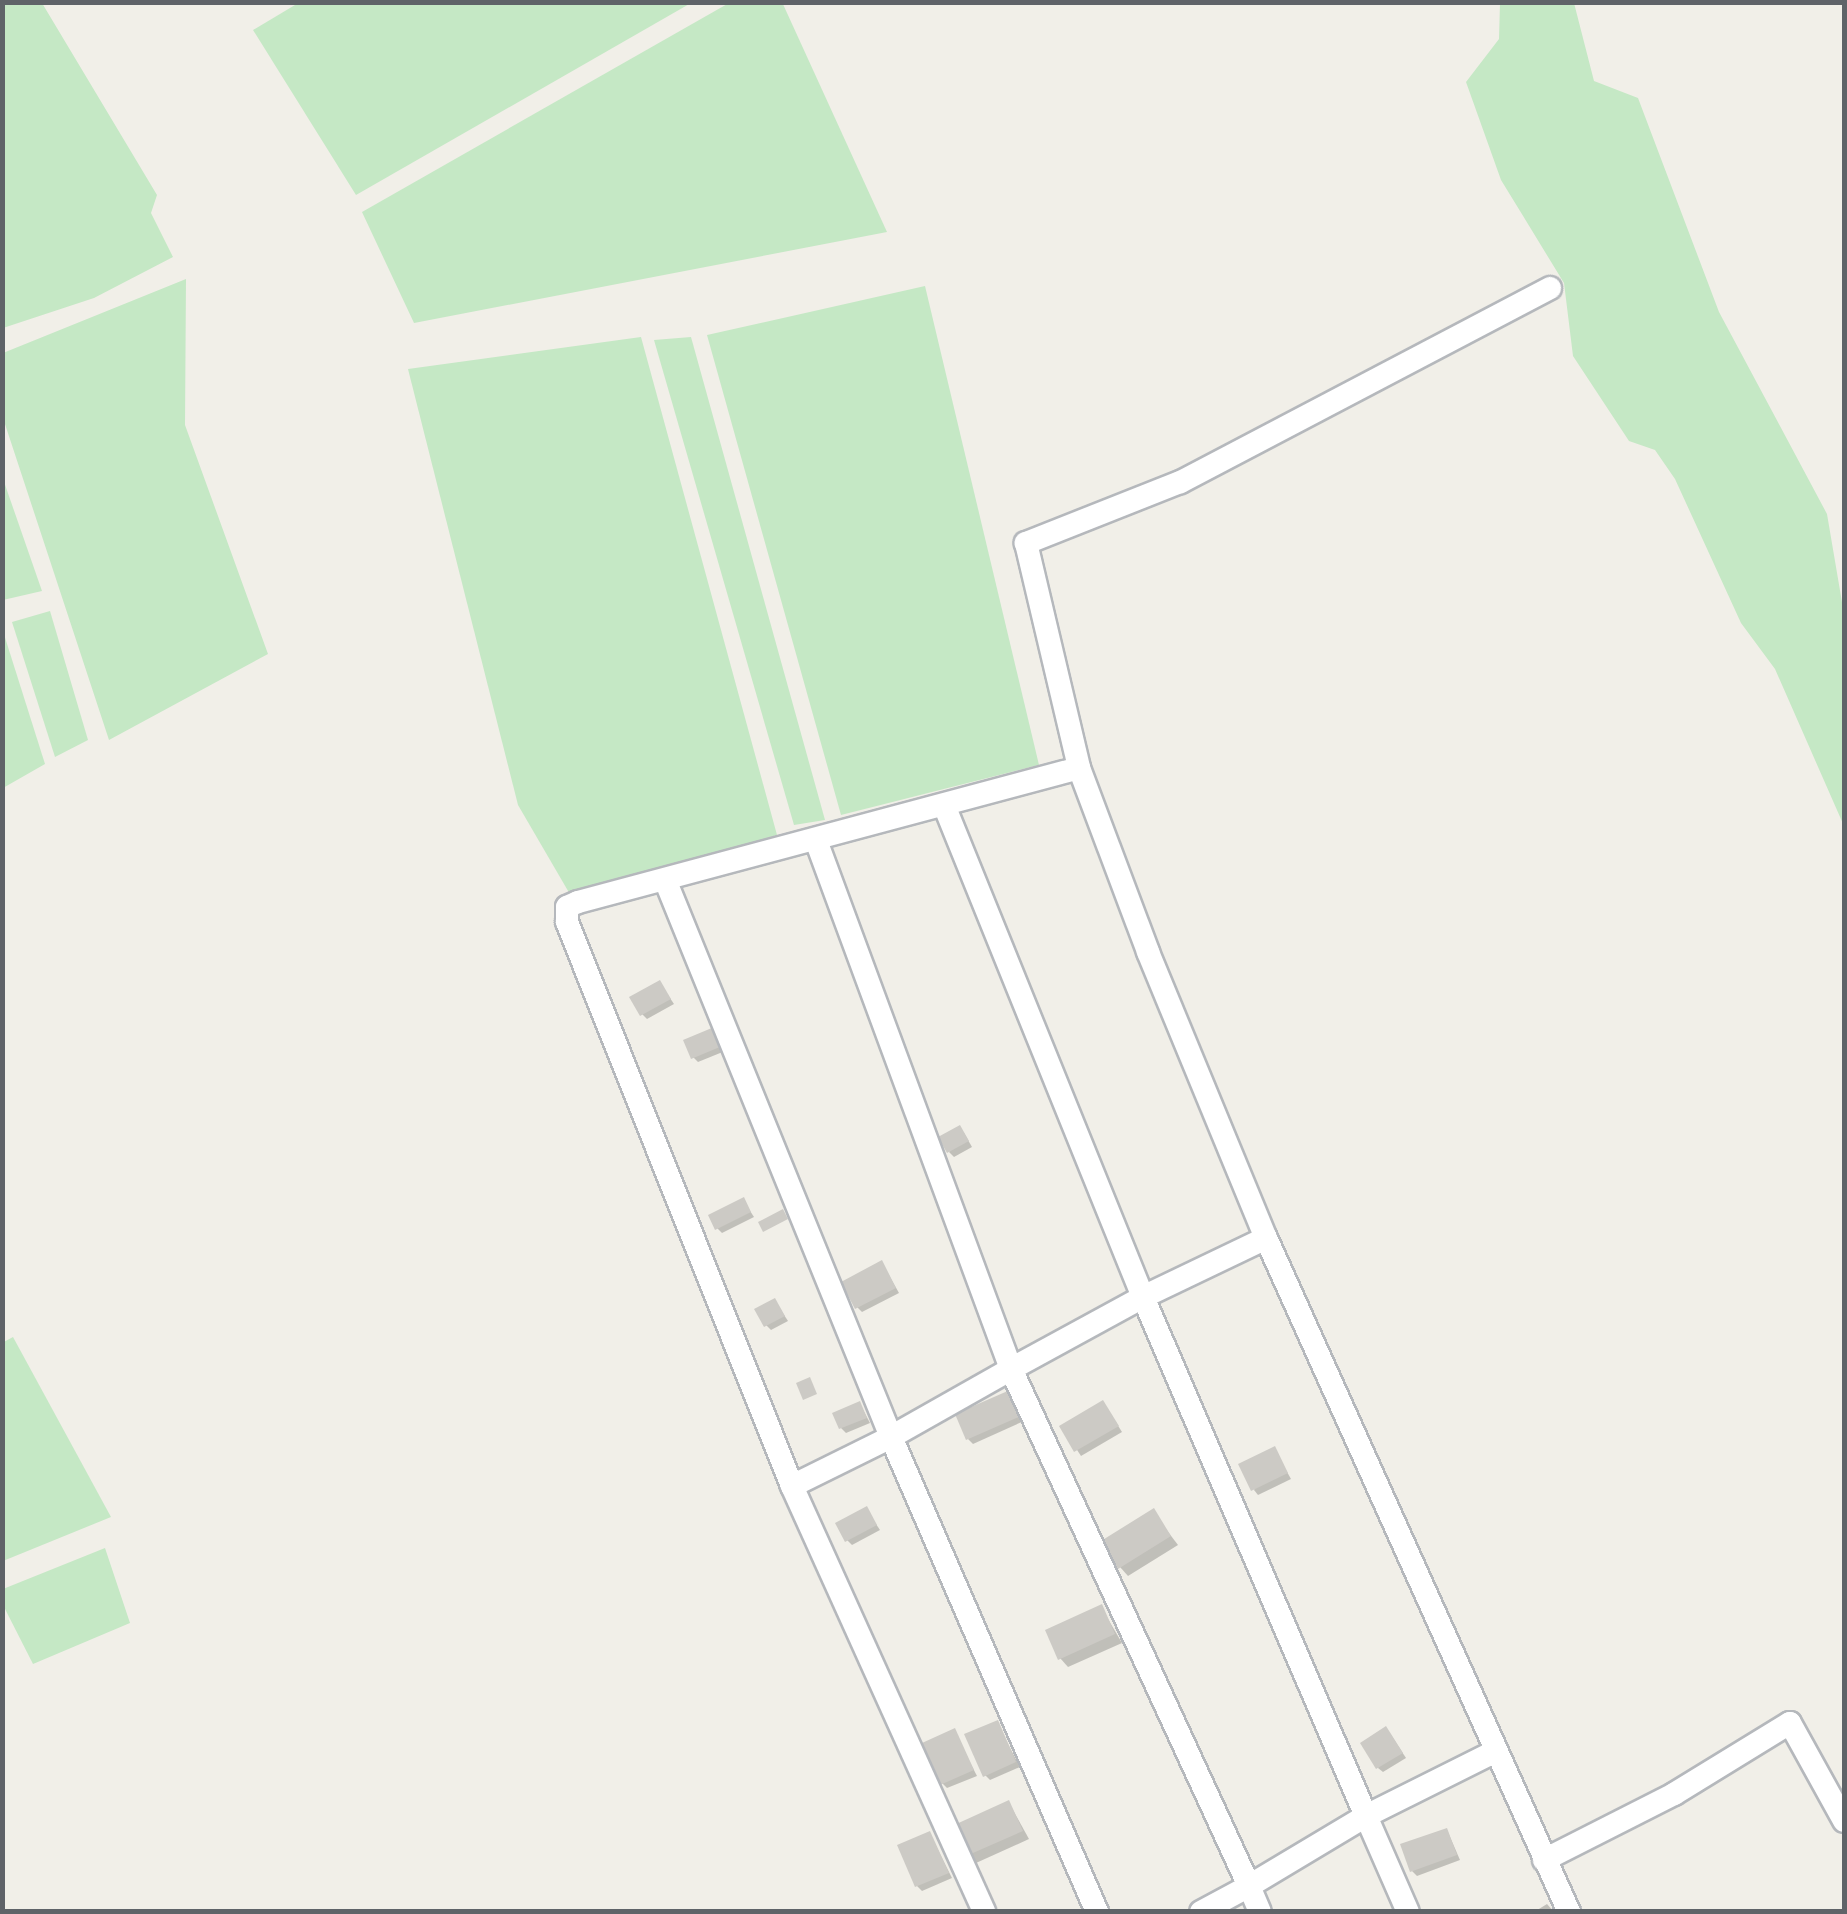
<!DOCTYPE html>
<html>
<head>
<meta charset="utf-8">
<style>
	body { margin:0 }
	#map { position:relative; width:1847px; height:1914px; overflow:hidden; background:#f1efe8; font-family:Quicksand,sans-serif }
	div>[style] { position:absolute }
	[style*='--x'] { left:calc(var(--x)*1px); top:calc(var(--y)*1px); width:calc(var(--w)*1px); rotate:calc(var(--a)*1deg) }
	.green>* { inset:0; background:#c5e8c5 }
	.shadow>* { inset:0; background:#0003 }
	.building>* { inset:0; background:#cccac5 }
	.roads { filter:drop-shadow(2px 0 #b5b8bc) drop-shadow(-2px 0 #b5b8bc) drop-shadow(0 2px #b5b8bc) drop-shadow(0 -2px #b5b8bc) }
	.minor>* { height:22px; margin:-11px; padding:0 11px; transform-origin:11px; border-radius:11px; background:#fff }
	span { translate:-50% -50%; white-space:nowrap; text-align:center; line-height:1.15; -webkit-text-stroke:10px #fff; paint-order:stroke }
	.frame { position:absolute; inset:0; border:5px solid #5f6368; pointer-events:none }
</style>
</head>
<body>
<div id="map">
	<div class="green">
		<div style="clip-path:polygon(3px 2px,42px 3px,157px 195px,151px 213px,173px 257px,94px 298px,3px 328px)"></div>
		<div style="clip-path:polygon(300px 2px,691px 2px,691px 3px,356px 195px,253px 30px)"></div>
		<div style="clip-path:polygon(782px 2px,887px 232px,414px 323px,362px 212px,729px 3px)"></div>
		<div style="clip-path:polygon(1500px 3px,1574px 3px,1594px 81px,1638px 98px,1719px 312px,1827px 514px,1844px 614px,1844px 826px,1775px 669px,1741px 623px,1675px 479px,1655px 450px,1629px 441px,1573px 356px,1564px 283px,1501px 180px,1466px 82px,1499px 39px)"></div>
		<div style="clip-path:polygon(186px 279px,185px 425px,268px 654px,109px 740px,3px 418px,3px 353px)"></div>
		<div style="clip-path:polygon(925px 286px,1039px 765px,841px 815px,707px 335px)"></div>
		<div style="clip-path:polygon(641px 337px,777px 835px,571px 896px,518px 805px,408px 369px)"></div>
		<div style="clip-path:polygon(691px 337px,825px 820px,794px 825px,654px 340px)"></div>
		<div style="clip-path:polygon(2px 476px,42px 591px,3px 600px,2px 600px)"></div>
		<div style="clip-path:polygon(50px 611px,88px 740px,55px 757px,12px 622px)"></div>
		<div style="clip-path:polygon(2px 628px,45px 764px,3px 788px,2px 788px)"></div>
		<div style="clip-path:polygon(13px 1337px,111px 1517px,3px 1561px,2px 1343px)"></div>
		<div style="clip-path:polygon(105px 1548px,130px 1623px,33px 1664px,3px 1605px,3px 1589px)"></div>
	</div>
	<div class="shadow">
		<div style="clip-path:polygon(660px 983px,674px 1004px,647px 1019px,642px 1014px)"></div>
		<div style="clip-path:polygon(718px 1028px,730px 1049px,698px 1062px,693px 1057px)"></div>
		<div style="clip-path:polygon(964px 1133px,972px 1147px,954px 1157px,949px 1152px)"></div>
		<div style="clip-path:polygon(743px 1200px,754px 1217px,722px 1233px,717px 1228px)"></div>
		<div style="clip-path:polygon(882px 1263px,899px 1293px,862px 1312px,857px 1307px)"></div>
		<div style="clip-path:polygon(775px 1301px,788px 1321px,771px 1330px,766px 1325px)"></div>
		<div style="clip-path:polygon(1009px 1393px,1024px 1421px,973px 1444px,968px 1439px)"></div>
		<div style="clip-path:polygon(860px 1404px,870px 1423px,846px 1433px,841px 1428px)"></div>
		<div style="clip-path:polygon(1107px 1408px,1122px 1432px,1081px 1456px,1062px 1427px)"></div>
		<div style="clip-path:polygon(1274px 1449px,1291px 1479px,1258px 1495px,1254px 1490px)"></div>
		<div style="clip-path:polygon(866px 1509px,880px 1530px,852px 1545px,847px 1540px)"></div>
		<div style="clip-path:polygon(1153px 1512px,1178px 1545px,1128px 1576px,1120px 1567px)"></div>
		<div style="clip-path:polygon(1101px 1607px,1122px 1643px,1068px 1667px,1060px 1658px)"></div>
		<div style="clip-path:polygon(997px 1723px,1020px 1767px,990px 1780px,985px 1775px)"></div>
		<div style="clip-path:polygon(954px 1731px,977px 1776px,947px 1788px,942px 1783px)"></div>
		<div style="clip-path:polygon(1391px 1735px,1406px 1758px,1383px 1772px,1378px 1768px)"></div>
		<div style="clip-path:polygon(1009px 1803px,1029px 1839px,976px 1863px,968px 1854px)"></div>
		<div style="clip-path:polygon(1447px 1830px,1460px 1860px,1417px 1876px,1412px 1871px)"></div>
		<div style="clip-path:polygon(930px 1834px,952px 1878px,922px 1891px,917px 1886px)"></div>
		<div style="clip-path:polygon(1547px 1904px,1554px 1912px,1534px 1912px)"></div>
	</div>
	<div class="building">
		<div style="clip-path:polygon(660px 980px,671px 999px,640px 1016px,629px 997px)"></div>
		<div style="clip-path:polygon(719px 1025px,727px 1044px,691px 1059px,683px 1040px)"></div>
		<div style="clip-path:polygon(960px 1125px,969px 1141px,947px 1153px,938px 1137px)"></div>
		<div style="clip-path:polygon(744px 1197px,751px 1212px,715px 1230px,708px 1215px)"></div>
		<div style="clip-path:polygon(783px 1209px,788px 1219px,763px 1232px,758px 1222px)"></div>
		<div style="clip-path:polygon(882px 1260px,896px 1288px,855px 1309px,841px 1282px)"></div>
		<div style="clip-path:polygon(775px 1298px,785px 1316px,764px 1327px,754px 1309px)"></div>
		<div style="clip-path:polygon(810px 1377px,817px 1394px,803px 1400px,796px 1383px)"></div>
		<div style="clip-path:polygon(1010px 1390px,1021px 1416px,966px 1440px,955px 1414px)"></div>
		<div style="clip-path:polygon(1103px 1400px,1119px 1426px,1074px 1452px,1059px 1426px)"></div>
		<div style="clip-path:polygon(860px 1401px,867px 1418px,839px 1429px,832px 1413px)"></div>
		<div style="clip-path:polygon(1275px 1446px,1288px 1473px,1251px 1491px,1238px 1464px)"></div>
		<div style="clip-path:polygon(867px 1506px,877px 1525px,845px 1542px,835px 1523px)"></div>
		<div style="clip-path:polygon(1154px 1508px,1171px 1536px,1118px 1569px,1101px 1541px)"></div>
		<div style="clip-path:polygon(1102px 1604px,1115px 1634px,1058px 1660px,1045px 1630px)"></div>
		<div style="clip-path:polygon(998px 1720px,1016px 1762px,983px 1777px,964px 1734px)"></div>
		<div style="clip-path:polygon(1386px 1726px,1403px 1753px,1376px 1769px,1360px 1743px)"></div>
		<div style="clip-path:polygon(955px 1728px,974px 1770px,940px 1785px,922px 1743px)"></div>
		<div style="clip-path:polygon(1009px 1800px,1023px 1831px,966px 1856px,952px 1826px)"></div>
		<div style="clip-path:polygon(1447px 1828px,1457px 1855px,1410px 1872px,1400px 1844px)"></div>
		<div style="clip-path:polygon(930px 1831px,949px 1873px,915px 1887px,897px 1845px)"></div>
	</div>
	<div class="roads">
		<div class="minor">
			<div style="--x:1550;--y:288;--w:418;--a:152.3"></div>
			<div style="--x:1180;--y:482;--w:166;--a:158.4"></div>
			<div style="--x:1026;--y:543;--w:231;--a:76.7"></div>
			<div style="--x:1079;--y:768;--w:197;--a:69.4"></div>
			<div style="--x:1148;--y:952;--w:309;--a:67.6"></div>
			<div style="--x:1266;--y:1238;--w:739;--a:65.79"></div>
			<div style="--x:1079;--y:768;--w:519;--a:165.03"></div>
			<div style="--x:578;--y:902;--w:12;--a:156"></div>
			<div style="--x:567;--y:907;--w:15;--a:90"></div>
			<div style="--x:567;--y:922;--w:607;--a:68.25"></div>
			<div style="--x:792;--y:1486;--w:110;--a:-26.3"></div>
			<div style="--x:891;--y:1437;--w:518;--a:66.55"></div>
			<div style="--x:944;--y:805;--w:531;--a:67.98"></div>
			<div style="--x:1143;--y:1297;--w:136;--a:-25.6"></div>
			<div style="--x:817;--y:843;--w:561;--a:69.75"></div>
			<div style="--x:1011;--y:1369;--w:150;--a:-28.6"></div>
			<div style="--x:1143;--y:1297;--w:565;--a:66.75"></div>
			<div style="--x:1366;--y:1816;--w:143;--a:-26.6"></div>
			<div style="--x:666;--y:882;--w:599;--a:67.93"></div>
			<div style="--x:891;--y:1437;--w:138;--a:-29.5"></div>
			<div style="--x:1011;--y:1369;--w:569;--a:65.28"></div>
			<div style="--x:1249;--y:1886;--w:136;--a:-30.9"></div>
			<div style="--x:1366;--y:1816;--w:105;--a:66.4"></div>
			<div style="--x:792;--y:1486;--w:467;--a:65.7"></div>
			<div style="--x:1544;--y:1860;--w:146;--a:-26.9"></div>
			<div style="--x:1674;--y:1794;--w:136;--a:-31.5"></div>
			<div style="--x:1790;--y:1723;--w:112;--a:61.1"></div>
			<div style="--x:1201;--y:1912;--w:55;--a:-28.4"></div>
			<div style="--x:1249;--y:1886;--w:28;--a:67"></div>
		</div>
	</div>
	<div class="frame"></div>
</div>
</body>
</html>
